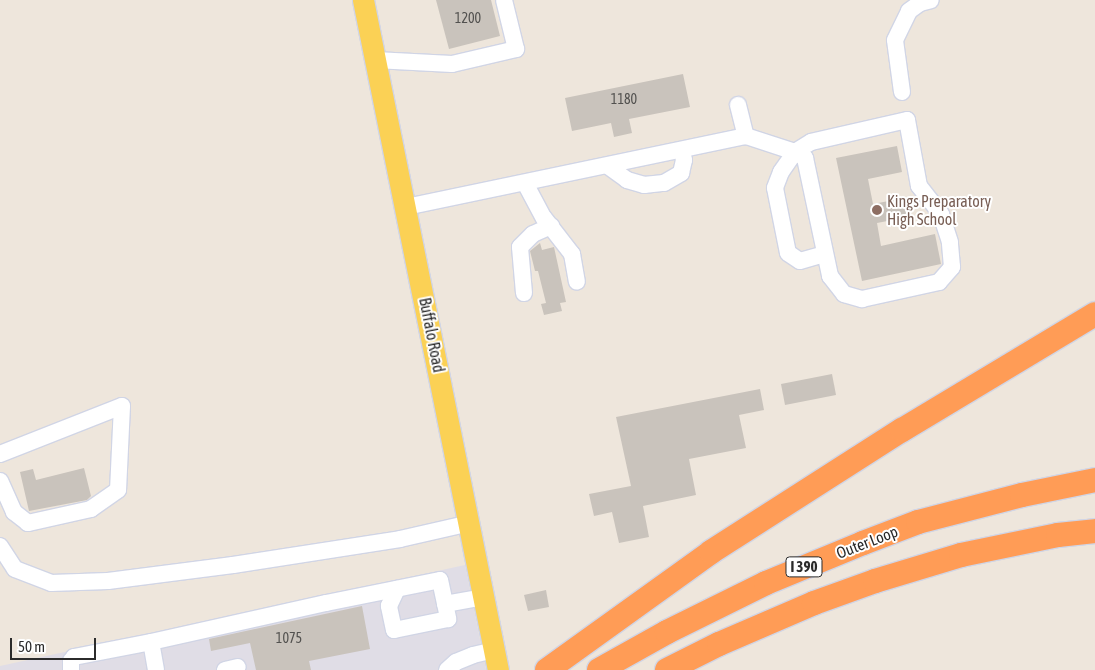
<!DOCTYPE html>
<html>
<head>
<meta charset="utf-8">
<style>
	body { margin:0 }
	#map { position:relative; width:1095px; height:670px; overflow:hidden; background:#eee6dc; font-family:"Asap Condensed",sans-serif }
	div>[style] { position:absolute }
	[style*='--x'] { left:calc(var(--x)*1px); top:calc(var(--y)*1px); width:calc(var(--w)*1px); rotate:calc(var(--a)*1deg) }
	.industrial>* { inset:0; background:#e0dde6 }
	.building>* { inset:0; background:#c9c3bc }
	.roads { filter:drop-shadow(1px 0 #d1d5e5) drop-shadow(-1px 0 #d1d5e5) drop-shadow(0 1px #d1d5e5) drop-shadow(0 -1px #d1d5e5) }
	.minor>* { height:16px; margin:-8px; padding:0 8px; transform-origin:8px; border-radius:8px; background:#fff }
	.major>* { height:21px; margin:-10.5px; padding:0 10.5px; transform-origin:10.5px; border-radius:10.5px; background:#fbd155 }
	.highway>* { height:24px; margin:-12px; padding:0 12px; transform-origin:12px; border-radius:12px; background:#ff9c56 }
	.dots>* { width:14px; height:14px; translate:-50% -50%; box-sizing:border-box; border:2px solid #fff; border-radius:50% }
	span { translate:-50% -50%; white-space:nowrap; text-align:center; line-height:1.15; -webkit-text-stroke:4px #fff; paint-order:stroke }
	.number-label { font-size:14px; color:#52514f }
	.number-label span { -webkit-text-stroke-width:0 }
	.shield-label span { padding:1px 4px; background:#fff; border:1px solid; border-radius:4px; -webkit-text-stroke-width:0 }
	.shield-label { font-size:15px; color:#2b2b2b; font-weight:700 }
	.education-label { font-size:16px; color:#785e54 }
	.left { translate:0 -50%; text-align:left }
	.street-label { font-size:16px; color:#2b2b2b }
	.scale { position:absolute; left:10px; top:638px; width:86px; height:22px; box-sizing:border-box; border:2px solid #2b2b2b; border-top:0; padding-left:6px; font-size:15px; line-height:18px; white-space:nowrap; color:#2b2b2b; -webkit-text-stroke:4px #fff; paint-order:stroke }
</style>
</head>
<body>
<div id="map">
	<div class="industrial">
		<div style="clip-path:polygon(465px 565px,486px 670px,0 670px,0 666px)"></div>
	</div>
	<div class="building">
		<div style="clip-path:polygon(436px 0,491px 0,500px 36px,449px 49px)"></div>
		<div style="clip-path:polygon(683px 74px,690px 107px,629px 119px,632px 133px,614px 137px,611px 123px,572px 131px,565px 98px)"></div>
		<div style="clip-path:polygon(897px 146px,902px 172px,868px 179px,873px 204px,904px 198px,908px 217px,877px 223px,881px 246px,935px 234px,941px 264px,862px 281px,836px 158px)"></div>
		<div style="clip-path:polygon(540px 243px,542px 250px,554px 247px,566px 302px,560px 303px,562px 311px,544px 315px,541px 304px,546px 303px,538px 271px,535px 271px,530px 251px)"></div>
		<div style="clip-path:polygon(832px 374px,836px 395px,785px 405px,781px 384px)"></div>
		<div style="clip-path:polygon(760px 389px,764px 410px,739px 415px,746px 448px,689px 459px,696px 495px,643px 506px,649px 537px,619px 543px,612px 512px,594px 516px,589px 494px,631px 486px,616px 417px)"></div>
		<div style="clip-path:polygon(84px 468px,91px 496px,87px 500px,29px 511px,20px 472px,33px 469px,36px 480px)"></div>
		<div style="clip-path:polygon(546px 590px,549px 607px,528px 611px,524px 595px)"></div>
		<div style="clip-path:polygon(362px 606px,370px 649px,309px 661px,311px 670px,256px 670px,250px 643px,211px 651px,209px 639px)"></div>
	</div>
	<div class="roads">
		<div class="minor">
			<div style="--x:375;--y:60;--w:77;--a:3"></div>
			<div style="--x:452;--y:64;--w:66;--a:-13.2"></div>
			<div style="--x:516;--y:49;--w:50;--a:-103.8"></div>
			<div style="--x:902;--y:92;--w:52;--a:-97.7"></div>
			<div style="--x:895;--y:40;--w:32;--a:-64"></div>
			<div style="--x:909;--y:11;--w:14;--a:-36"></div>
			<div style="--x:920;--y:3;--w:11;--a:-15"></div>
			<div style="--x:738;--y:105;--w:32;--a:76"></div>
			<div style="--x:608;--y:166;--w:24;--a:36"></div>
			<div style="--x:627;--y:180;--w:18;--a:16"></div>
			<div style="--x:644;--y:185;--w:20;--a:-6"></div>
			<div style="--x:664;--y:183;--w:20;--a:-30"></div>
			<div style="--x:681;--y:173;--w:13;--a:-77"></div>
			<div style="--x:684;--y:160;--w:10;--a:-101"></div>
			<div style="--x:525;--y:183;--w:40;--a:62"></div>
			<div style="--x:544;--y:218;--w:46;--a:52.1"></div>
			<div style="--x:572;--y:254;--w:28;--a:80"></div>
			<div style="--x:406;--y:207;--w:347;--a:-11.8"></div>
			<div style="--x:746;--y:136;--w:52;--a:18.1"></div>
			<div style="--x:795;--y:152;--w:12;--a:31"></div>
			<div style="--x:805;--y:158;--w:121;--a:78"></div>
			<div style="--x:830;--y:276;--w:23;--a:52"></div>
			<div style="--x:844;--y:294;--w:19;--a:16"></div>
			<div style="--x:862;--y:299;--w:79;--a:-12.4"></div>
			<div style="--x:939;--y:282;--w:20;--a:-49"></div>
			<div style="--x:952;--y:267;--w:25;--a:-95"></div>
			<div style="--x:950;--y:242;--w:29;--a:-108"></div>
			<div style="--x:941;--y:214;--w:36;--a:-128"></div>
			<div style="--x:919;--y:186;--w:67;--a:-100.3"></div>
			<div style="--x:907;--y:120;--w:98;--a:167.1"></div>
			<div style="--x:811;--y:142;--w:19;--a:148"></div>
			<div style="--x:795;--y:152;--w:24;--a:125"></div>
			<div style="--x:781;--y:172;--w:17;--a:111"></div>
			<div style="--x:775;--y:188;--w:66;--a:78.7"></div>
			<div style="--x:788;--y:253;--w:14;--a:34"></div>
			<div style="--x:800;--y:261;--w:25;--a:-16"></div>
			<div style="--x:524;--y:293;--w:46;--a:-95"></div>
			<div style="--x:520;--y:247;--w:18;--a:-45"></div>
			<div style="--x:533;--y:234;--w:20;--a:-24"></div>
			<div style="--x:0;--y:454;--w:131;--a:-21.5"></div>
			<div style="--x:122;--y:406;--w:84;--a:92.7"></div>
			<div style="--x:118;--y:490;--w:33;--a:145"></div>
			<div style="--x:91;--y:509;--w:65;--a:167.5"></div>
			<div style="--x:28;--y:523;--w:18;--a:-142"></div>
			<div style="--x:14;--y:512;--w:34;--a:-114"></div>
			<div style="--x:0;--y:546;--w:27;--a:57"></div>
			<div style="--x:15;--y:569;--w:39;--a:21"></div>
			<div style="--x:51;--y:583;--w:57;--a:-2"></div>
			<div style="--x:108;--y:581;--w:126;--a:-7.3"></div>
			<div style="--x:233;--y:565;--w:169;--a:-8.8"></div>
			<div style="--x:400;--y:539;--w:72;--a:-12.9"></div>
			<div style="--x:445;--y:604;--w:39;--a:-10"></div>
			<div style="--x:71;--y:670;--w:9;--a:-90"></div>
			<div style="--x:71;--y:661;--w:5;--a:-53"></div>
			<div style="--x:74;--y:657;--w:78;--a:-11"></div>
			<div style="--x:156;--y:670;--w:28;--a:-100"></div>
			<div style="--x:151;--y:642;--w:179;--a:-12.6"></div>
			<div style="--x:326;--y:603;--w:116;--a:-11.4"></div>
			<div style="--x:440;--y:580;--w:40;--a:78"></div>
			<div style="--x:448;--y:619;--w:55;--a:168.5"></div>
			<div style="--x:394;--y:630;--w:25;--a:-102"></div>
			<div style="--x:389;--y:606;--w:19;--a:-65"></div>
			<div style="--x:225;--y:670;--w:13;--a:-13"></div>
			<div style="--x:447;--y:670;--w:12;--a:-42"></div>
			<div style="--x:456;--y:662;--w:18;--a:-22"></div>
			<div style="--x:473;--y:655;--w:22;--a:-13"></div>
		</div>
		<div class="major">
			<div style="--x:363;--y:0;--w:683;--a:78.61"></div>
		</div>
		<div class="highway">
			<div style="--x:547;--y:670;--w:202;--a:-35.7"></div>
			<div style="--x:711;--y:552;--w:227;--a:-32.6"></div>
			<div style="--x:902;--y:430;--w:225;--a:-31"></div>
			<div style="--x:599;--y:670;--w:78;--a:-29.2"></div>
			<div style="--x:667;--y:632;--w:110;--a:-26.3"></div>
			<div style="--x:766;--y:583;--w:105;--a:-22.4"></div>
			<div style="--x:863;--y:543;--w:59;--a:-20.9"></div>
			<div style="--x:918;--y:522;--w:107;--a:-14.6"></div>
			<div style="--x:1022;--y:495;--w:75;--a:-11.6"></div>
			<div style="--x:667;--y:670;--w:58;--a:-26.6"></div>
			<div style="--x:719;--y:644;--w:103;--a:-23.3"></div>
			<div style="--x:814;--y:603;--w:65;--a:-19.8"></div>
			<div style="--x:875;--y:581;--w:90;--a:-16.8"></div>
			<div style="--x:961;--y:555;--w:99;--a:-11.7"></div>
			<div style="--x:1058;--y:535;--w:37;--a:-6"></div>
		</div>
	</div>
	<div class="dots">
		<div style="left:877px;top:210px;background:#8d6e63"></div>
	</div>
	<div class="number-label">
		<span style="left:468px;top:18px">1200</span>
		<span style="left:624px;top:99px">1180</span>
		<span style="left:289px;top:638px">1075</span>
	</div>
	<div class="shield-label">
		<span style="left:804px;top:567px">I 390</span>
	</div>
	<div class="education-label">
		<span class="left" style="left:887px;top:210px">Kings Preparatory<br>High School</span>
	</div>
	<div class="street-label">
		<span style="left:432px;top:335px;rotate:79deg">Buffalo Road</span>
		<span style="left:867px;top:542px;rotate:-21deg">Outer Loop</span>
	</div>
	<div class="scale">50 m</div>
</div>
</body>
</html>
